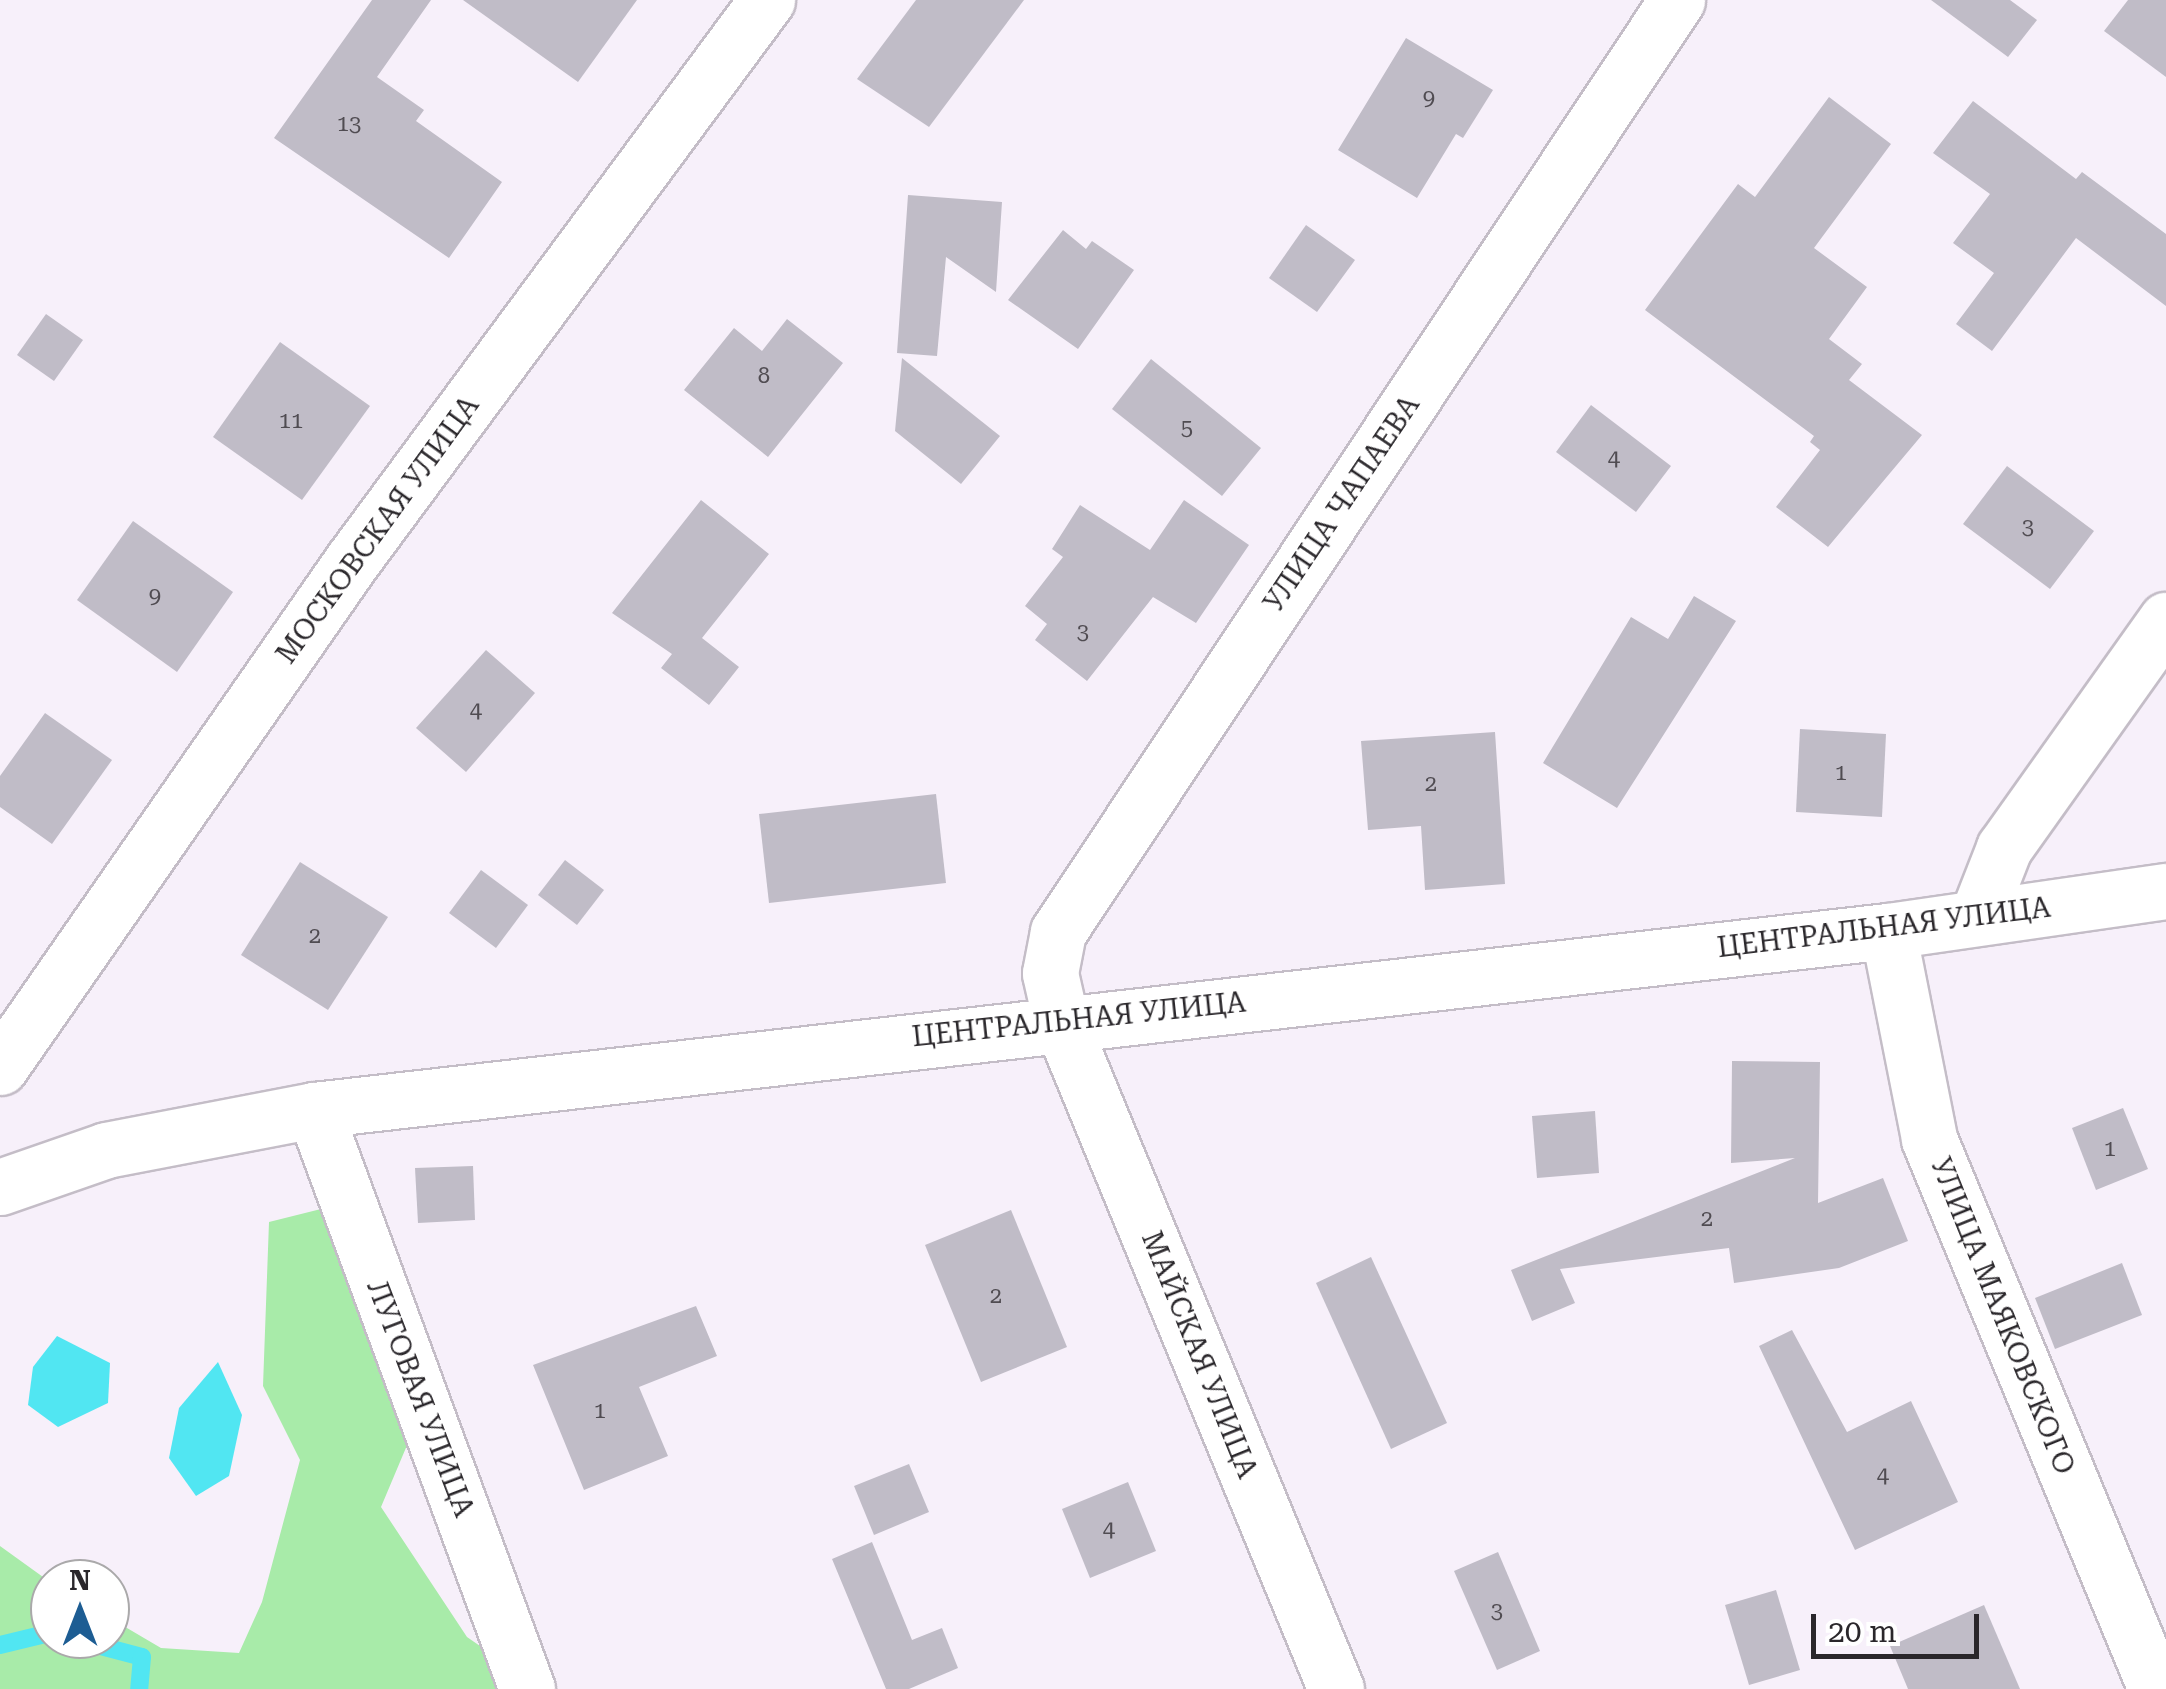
<!DOCTYPE html>
<html>
<head>
<meta charset="utf-8">
<style>
	body { margin:0 }
	#map { position:relative; width:2166px; height:1689px; overflow:hidden; background:#f7f0fa; font-family:"Roboto Serif",serif }
	div>[style] { position:absolute }
	[style*='--x'] { left:calc(var(--x)*1px); top:calc(var(--y)*1px); width:calc(var(--w)*1px); rotate:calc(var(--a)*1deg) }
	.green>* { inset:0; background:#a8eba9 }
	.water>* { inset:0; background:#51e6f2 }
	.stream>* { height:18px; margin:-9px; padding:0 9px; transform-origin:9px; border-radius:9px; background:#51e6f2 }
	.building>* { inset:0; background:#c0bcc7 }
	.roads { filter:drop-shadow(2px 0 #c4bdc7) drop-shadow(-2px 0 #c4bdc7) drop-shadow(0 2px #c4bdc7) drop-shadow(0 -2px #c4bdc7) }
	.minor>* { height:55px; margin:-27.5px; padding:0 27.5px; transform-origin:27.5px; border-radius:27.5px; background:#fff }
	.tertiary>* { height:55px; margin:-27.5px; padding:0 27.5px; transform-origin:27.5px; border-radius:27.5px; background:#fff }
	span { translate:-50% -50%; white-space:nowrap; text-align:center; line-height:1.15; -webkit-text-stroke:8px #fff; paint-order:stroke }
	.number-label { font-size:22px; color:#504c52 }
	.number-label span { -webkit-text-stroke-width:0 }
	.street-label { font-size:28px; color:#2a272b }
	.north { position:absolute; left:30px; top:1559px; width:100px; height:100px; box-sizing:border-box; background:#fff; border:2px solid #aaa9aa; border-radius:50%; rotate:0deg; font-size:28px; font-weight:700; line-height:40px; text-align:center; color:#2a272b }
	.north::after { content:''; display:block; margin:auto; width:35px; height:45px; background:#1d5d93; clip-path:polygon(50% 0,100% 100%,50% 72%,0 100%) }
	.scale { position:absolute; left:1811px; top:1614px; width:168px; height:45px; box-sizing:border-box; border:5px solid #2a272b; border-top:0; padding-left:12px; font-size:30px; line-height:35px; white-space:nowrap; color:#2a272b; -webkit-text-stroke:8px #fff; paint-order:stroke }
</style>
</head>
<body>
<div id="map">
	<div class="green">
		<div style="clip-path:polygon(373px 1196px,432px 1386px,381px 1507px,467px 1637px,542px 1689px,0 1689px,0 1546px,50px 1582px,50px 1639px,110px 1639px,110px 1618px,161px 1648px,239px 1653px,262px 1602px,300px 1460px,263px 1386px,269px 1222px)"></div>
	</div>
	<div class="water">
		<div style="clip-path:polygon(57px 1336px,110px 1363px,108px 1403px,58px 1427px,28px 1405px,33px 1367px)"></div>
		<div style="clip-path:polygon(218px 1362px,242px 1415px,229px 1476px,196px 1496px,169px 1458px,179px 1408px)"></div>
	</div>
	<div class="stream">
		<div style="--x:74;--y:1639;--w:70;--a:14.8"></div>
		<div style="--x:142;--y:1657;--w:32;--a:95"></div>
		<div style="--x:0;--y:1645;--w:51;--a:-13.5"></div>
	</div>
	<div class="building">
		<div style="clip-path:polygon(372px 0,431px 0,377px 77px,424px 110px,416px 121px,502px 182px,449px 258px,274px 138px)"></div>
		<div style="clip-path:polygon(463px 0,637px 0,578px 82px)"></div>
		<div style="clip-path:polygon(916px 0,1024px 0,929px 127px,857px 79px)"></div>
		<div style="clip-path:polygon(1931px 0,2010px 0,2037px 20px,2008px 57px)"></div>
		<div style="clip-path:polygon(2128px 0,2166px 0,2166px 77px,2104px 31px)"></div>
		<div style="clip-path:polygon(1406px 38px,1493px 90px,1463px 138px,1456px 134px,1417px 198px,1338px 150px)"></div>
		<div style="clip-path:polygon(1829px 97px,1891px 144px,1814px 248px,1867px 287px,1829px 339px,1862px 364px,1849px 380px,1922px 435px,1828px 547px,1776px 507px,1820px 450px,1810px 442px,1814px 436px,1645px 310px,1738px 184px,1755px 197px)"></div>
		<div style="clip-path:polygon(1973px 101px,2076px 179px,2082px 172px,2166px 234px,2166px 306px,2076px 238px,1992px 351px,1956px 324px,1994px 273px,1953px 243px,1990px 194px,1933px 153px)"></div>
		<div style="clip-path:polygon(908px 195px,1002px 202px,996px 292px,946px 257px,937px 356px,897px 353px)"></div>
		<div style="clip-path:polygon(1306px 225px,1355px 260px,1317px 312px,1269px 278px)"></div>
		<div style="clip-path:polygon(1063px 230px,1086px 249px,1092px 241px,1134px 270px,1078px 349px,1008px 300px)"></div>
		<div style="clip-path:polygon(46px 314px,83px 340px,54px 381px,17px 355px)"></div>
		<div style="clip-path:polygon(787px 319px,843px 363px,768px 457px,684px 390px,734px 328px,762px 351px)"></div>
		<div style="clip-path:polygon(280px 342px,370px 406px,302px 500px,213px 437px)"></div>
		<div style="clip-path:polygon(902px 358px,1000px 436px,961px 484px,895px 431px)"></div>
		<div style="clip-path:polygon(1151px 359px,1261px 448px,1222px 496px,1112px 409px)"></div>
		<div style="clip-path:polygon(1591px 405px,1671px 466px,1636px 512px,1556px 452px)"></div>
		<div style="clip-path:polygon(2007px 466px,2094px 531px,2050px 589px,1963px 524px)"></div>
		<div style="clip-path:polygon(701px 500px,769px 554px,702px 638px,739px 667px,709px 705px,661px 668px,672px 654px,612px 613px)"></div>
		<div style="clip-path:polygon(1184px 500px,1249px 545px,1196px 623px,1153px 597px,1087px 681px,1035px 640px,1047px 624px,1025px 606px,1063px 557px,1052px 549px,1080px 505px,1150px 550px)"></div>
		<div style="clip-path:polygon(133px 521px,233px 592px,177px 672px,77px 600px)"></div>
		<div style="clip-path:polygon(1694px 596px,1736px 621px,1617px 808px,1543px 763px,1631px 617px,1668px 639px)"></div>
		<div style="clip-path:polygon(486px 650px,535px 693px,466px 772px,416px 728px)"></div>
		<div style="clip-path:polygon(45px 713px,112px 760px,52px 844px,0 807px,0 776px)"></div>
		<div style="clip-path:polygon(1800px 729px,1886px 734px,1882px 817px,1796px 812px)"></div>
		<div style="clip-path:polygon(1495px 732px,1505px 884px,1425px 890px,1421px 826px,1368px 830px,1361px 741px)"></div>
		<div style="clip-path:polygon(936px 794px,946px 883px,769px 903px,759px 814px)"></div>
		<div style="clip-path:polygon(565px 860px,604px 890px,577px 925px,538px 895px)"></div>
		<div style="clip-path:polygon(300px 862px,388px 917px,328px 1010px,241px 955px)"></div>
		<div style="clip-path:polygon(481px 870px,528px 905px,496px 948px,449px 913px)"></div>
		<div style="clip-path:polygon(1732px 1061px,1820px 1062px,1818px 1203px,1883px 1178px,1908px 1241px,1839px 1268px,1734px 1283px,1729px 1248px,1560px 1269px,1575px 1303px,1532px 1321px,1511px 1270px,1795px 1158px,1731px 1163px)"></div>
		<div style="clip-path:polygon(2123px 1108px,2148px 1169px,2096px 1190px,2072px 1128px)"></div>
		<div style="clip-path:polygon(1595px 1111px,1599px 1173px,1537px 1178px,1532px 1116px)"></div>
		<div style="clip-path:polygon(473px 1166px,475px 1220px,418px 1223px,415px 1168px)"></div>
		<div style="clip-path:polygon(1011px 1210px,1067px 1347px,981px 1382px,925px 1245px)"></div>
		<div style="clip-path:polygon(1371px 1257px,1447px 1423px,1391px 1449px,1316px 1283px)"></div>
		<div style="clip-path:polygon(2122px 1263px,2142px 1315px,2055px 1349px,2035px 1298px)"></div>
		<div style="clip-path:polygon(696px 1306px,717px 1356px,639px 1387px,668px 1456px,584px 1490px,533px 1365px)"></div>
		<div style="clip-path:polygon(1792px 1330px,1847px 1432px,1911px 1401px,1958px 1502px,1855px 1550px,1759px 1346px)"></div>
		<div style="clip-path:polygon(909px 1464px,929px 1512px,874px 1535px,854px 1486px)"></div>
		<div style="clip-path:polygon(1128px 1482px,1156px 1551px,1090px 1578px,1062px 1509px)"></div>
		<div style="clip-path:polygon(872px 1542px,912px 1640px,942px 1628px,958px 1668px,909px 1689px,886px 1689px,832px 1559px)"></div>
		<div style="clip-path:polygon(1498px 1552px,1540px 1651px,1497px 1670px,1454px 1571px)"></div>
		<div style="clip-path:polygon(1776px 1590px,1800px 1670px,1749px 1685px,1725px 1605px)"></div>
		<div style="clip-path:polygon(1984px 1605px,2020px 1689px,1908px 1689px,1890px 1646px)"></div>
	</div>
	<div class="roads">
		<div class="minor">
			<div style="--x:1977;--y:917;--w:74;--a:-68.6"></div>
			<div style="--x:2004;--y:848;--w:280;--a:-54.6"></div>
			<div style="--x:1888;--y:931;--w:212;--a:78.8"></div>
			<div style="--x:1929;--y:1139;--w:595;--a:67.57"></div>
			<div style="--x:0;--y:1067;--w:616;--a:-55.18"></div>
			<div style="--x:352;--y:561;--w:698;--a:-53.51"></div>
			<div style="--x:314;--y:1110;--w:617;--a:69.8"></div>
			<div style="--x:1336;--y:1689;--w:721;--a:-112.41"></div>
			<div style="--x:1061;--y:1022;--w:50;--a:-102.7"></div>
			<div style="--x:1050;--y:973;--w:42;--a:-79"></div>
			<div style="--x:1058;--y:932;--w:1119;--a:-56.41"></div>
		</div>
		<div class="tertiary">
			<div style="--x:0;--y:1187;--w:112;--a:-19.2"></div>
			<div style="--x:106;--y:1150;--w:212;--a:-10.9"></div>
			<div style="--x:314;--y:1110;--w:1584;--a:-6.49"></div>
			<div style="--x:1888;--y:931;--w:281;--a:-8.2"></div>
		</div>
	</div>
	<div class="number-label">
		<span style="left:1429px;top:98px">9</span>
		<span style="left:349px;top:124px">13</span>
		<span style="left:764px;top:376px">8</span>
		<span style="left:291px;top:421px">11</span>
		<span style="left:1187px;top:428px">5</span>
		<span style="left:1614px;top:459px">4</span>
		<span style="left:2028px;top:527px">3</span>
		<span style="left:155px;top:596px">9</span>
		<span style="left:1083px;top:632px">3</span>
		<span style="left:476px;top:711px">4</span>
		<span style="left:1841px;top:773px">1</span>
		<span style="left:1431px;top:784px">2</span>
		<span style="left:315px;top:936px">2</span>
		<span style="left:2110px;top:1149px">1</span>
		<span style="left:1707px;top:1219px">2</span>
		<span style="left:996px;top:1296px">2</span>
		<span style="left:600px;top:1411px">1</span>
		<span style="left:1883px;top:1476px">4</span>
		<span style="left:1109px;top:1530px">4</span>
		<span style="left:1497px;top:1611px">3</span>
	</div>
	<div class="street-label">
		<span style="left:1342px;top:504px;rotate:-56deg">УЛИЦА ЧАПАЕВА</span>
		<span style="left:378px;top:530px;rotate:-54deg">МОСКОВСКАЯ УЛИЦА</span>
		<span style="left:1884px;top:928px;rotate:-7deg">ЦЕНТРАЛЬНАЯ УЛИЦА</span>
		<span style="left:1079px;top:1020px;rotate:-6deg">ЦЕНТРАЛЬНАЯ УЛИЦА</span>
		<span style="left:2002px;top:1316px;rotate:68deg">УЛИЦА МАЯКОВСКОГО</span>
		<span style="left:1199px;top:1355px;rotate:68deg">МАЙСКАЯ УЛИЦА</span>
		<span style="left:420px;top:1399px;rotate:69deg">ЛУГОВАЯ УЛИЦА</span>
	</div>
	<div class="north">N</div>
	<div class="scale">20 m</div>
</div>
</body>
</html>
